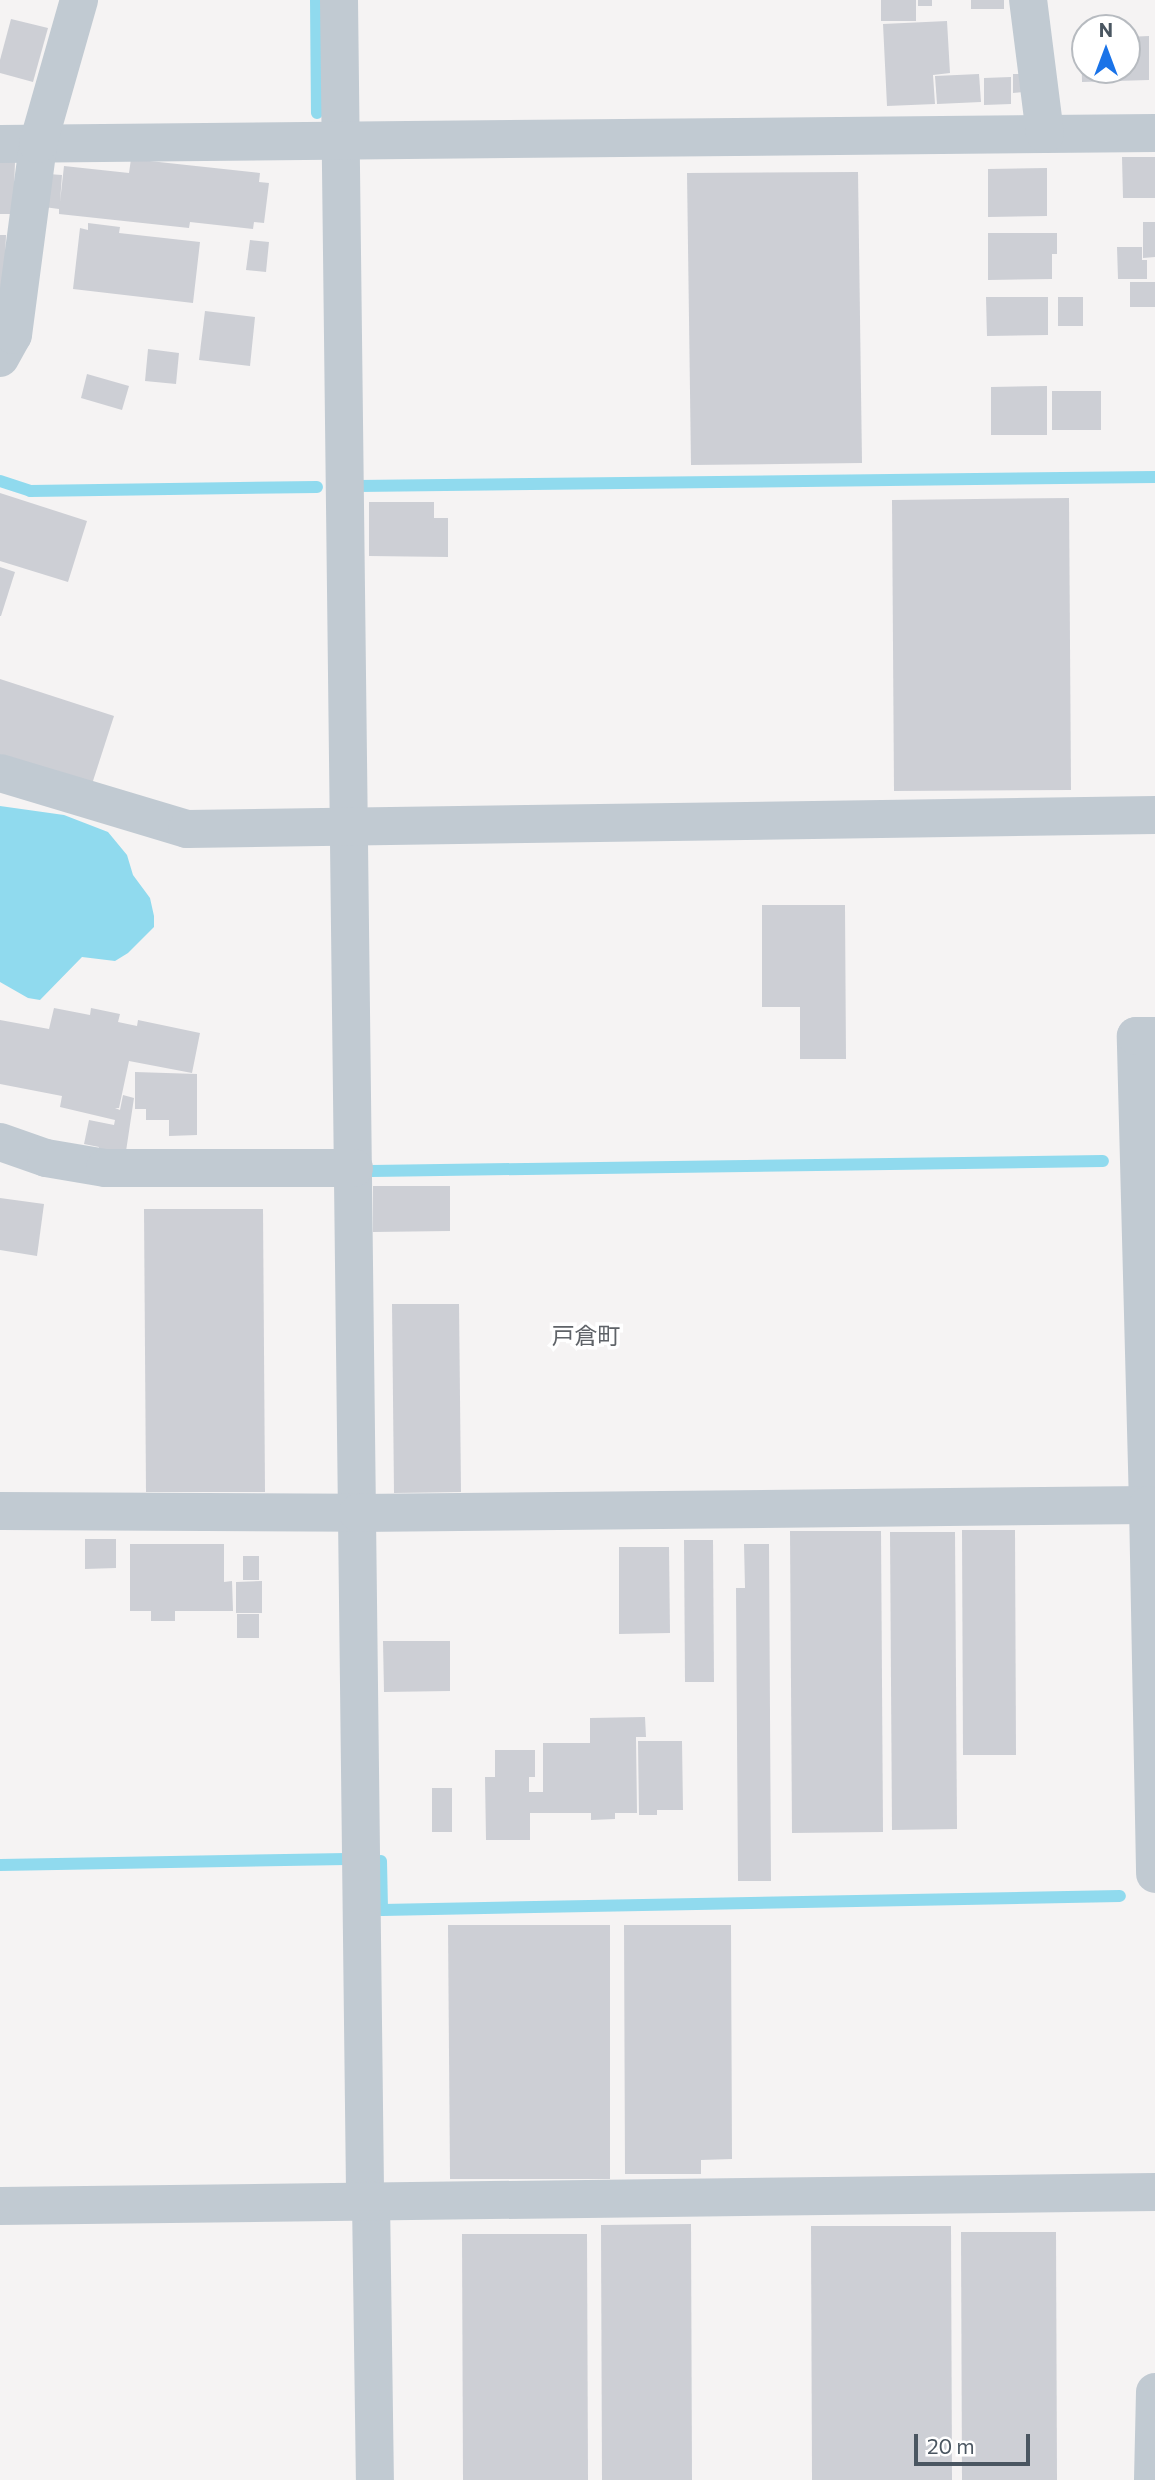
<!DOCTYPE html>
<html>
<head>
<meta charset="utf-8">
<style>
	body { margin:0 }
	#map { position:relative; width:1155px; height:2480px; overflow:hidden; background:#f5f3f3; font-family:Commissioner,"Noto Sans JP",sans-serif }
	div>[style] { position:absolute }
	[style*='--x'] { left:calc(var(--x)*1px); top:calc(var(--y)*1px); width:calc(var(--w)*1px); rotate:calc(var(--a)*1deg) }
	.water>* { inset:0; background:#90daee }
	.stream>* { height:12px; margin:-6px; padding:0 6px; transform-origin:6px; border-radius:6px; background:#90daee }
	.building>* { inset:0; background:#cdcfd5 }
	.street>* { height:38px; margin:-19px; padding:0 19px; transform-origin:19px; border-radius:19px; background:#c1cad2 }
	span { translate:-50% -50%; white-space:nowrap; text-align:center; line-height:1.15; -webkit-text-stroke:7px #fff; paint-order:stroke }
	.quarter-label { font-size:23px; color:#5f6368 }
	.north { position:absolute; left:1071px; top:14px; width:70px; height:70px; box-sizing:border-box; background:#fff; border:2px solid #b7bbc0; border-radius:50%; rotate:0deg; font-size:19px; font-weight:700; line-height:28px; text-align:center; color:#4a5661 }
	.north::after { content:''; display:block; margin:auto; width:24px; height:32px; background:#1a73e8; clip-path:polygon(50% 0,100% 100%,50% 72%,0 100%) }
	.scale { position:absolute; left:914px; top:2434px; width:116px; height:32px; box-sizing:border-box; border:4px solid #4a5661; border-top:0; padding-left:9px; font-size:21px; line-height:24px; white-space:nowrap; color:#4a5661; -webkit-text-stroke:5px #fff; paint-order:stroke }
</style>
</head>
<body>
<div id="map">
	<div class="water">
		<div style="clip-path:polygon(0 806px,64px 815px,108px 832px,127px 855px,133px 875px,150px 898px,154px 916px,154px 927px,128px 953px,115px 961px,82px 957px,40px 1000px,28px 998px,0 982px)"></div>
	</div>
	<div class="stream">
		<div style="--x:316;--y:0;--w:113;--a:89.5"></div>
		<div style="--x:0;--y:481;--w:32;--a:18"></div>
		<div style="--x:30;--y:491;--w:287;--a:-0.8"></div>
		<div style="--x:358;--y:486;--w:797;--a:-0.65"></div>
		<div style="--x:371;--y:1171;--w:732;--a:-0.78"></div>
		<div style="--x:381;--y:1861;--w:49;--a:88.8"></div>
		<div style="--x:382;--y:1910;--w:738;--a:-1.09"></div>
		<div style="--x:0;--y:1865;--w:347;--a:-1"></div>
	</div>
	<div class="building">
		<div style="clip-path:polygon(881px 0,916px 0,916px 21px,881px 21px)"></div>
		<div style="clip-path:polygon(918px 0,932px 0,932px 6px,918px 6px)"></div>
		<div style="clip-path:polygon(971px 0,1004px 0,1004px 9px,971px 9px)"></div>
		<div style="clip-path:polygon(11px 19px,48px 28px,33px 82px,0 73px,0 60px)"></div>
		<div style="clip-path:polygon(947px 21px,950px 73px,933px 75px,935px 104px,887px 106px,883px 24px)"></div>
		<div style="clip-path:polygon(1149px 36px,1149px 80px,1082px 82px,1081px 38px,1085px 38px,1085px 70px,1127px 70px,1127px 37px)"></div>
		<div style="clip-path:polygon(979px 74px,981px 102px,937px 104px,935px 76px)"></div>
		<div style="clip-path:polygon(1013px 74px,1023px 74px,1023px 92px,1013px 93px)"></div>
		<div style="clip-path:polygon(1011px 77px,1011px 104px,984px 105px,984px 78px)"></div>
		<div style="clip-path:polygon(1122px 157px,1155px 157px,1155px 198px,1123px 198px)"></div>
		<div style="clip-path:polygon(131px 159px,260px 173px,259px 182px,269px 183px,264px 223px,254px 222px,253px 229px,190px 222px,189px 228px,59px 214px,59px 209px,44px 207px,48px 174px,62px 175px,60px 202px,64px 166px,129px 173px)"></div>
		<div style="clip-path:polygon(0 161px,15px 162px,13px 214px,0 214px)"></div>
		<div style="clip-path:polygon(1047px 168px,1047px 216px,988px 217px,988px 169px)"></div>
		<div style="clip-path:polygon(858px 172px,862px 463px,691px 465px,687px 173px)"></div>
		<div style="clip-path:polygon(1143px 222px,1155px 222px,1155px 257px,1143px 258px)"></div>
		<div style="clip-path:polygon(88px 223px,120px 227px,119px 233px,200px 242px,193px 303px,73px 289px,80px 228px,88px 230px)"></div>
		<div style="clip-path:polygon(988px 233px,1057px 233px,1057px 254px,1052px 254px,1052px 279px,988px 280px)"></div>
		<div style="clip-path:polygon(0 235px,6px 235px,3px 305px,0 305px)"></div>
		<div style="clip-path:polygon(250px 240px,269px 242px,266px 272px,246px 270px)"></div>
		<div style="clip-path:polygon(1117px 247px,1142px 247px,1142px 260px,1147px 260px,1147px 279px,1118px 279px)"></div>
		<div style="clip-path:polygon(1130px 282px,1155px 282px,1155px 307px,1130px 307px)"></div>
		<div style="clip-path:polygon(986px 297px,1048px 297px,1048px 335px,987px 336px)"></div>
		<div style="clip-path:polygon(1058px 297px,1083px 297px,1083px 326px,1058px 326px)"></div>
		<div style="clip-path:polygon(205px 311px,255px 317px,250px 366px,199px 360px)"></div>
		<div style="clip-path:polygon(148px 349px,179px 353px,176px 384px,145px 381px)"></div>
		<div style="clip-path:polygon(87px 374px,129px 386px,122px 410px,81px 398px)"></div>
		<div style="clip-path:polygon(1047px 386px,1047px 435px,991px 435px,991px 387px)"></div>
		<div style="clip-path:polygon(1052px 391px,1101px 391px,1101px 430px,1052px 430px)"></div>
		<div style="clip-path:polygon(0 493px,87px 521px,68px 582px,0 561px)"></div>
		<div style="clip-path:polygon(1069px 498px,1071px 790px,894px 791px,892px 500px)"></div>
		<div style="clip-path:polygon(369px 502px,434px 502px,434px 518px,448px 518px,448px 557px,369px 556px)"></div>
		<div style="clip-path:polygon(0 567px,15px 572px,1px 616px,0 616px)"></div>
		<div style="clip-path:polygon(0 679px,114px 716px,92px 784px,0 754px)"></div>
		<div style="clip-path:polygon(762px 905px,845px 905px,846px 1059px,800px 1059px,800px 1007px,762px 1007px)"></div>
		<div style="clip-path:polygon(54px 1008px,90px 1015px,91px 1008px,120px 1014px,118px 1022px,137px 1026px,138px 1020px,200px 1033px,192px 1073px,129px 1061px,119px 1108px,115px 1108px,120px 1110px,123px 1095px,134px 1098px,125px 1158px,98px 1152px,99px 1147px,84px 1144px,89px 1120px,114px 1125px,115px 1120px,60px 1107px,62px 1096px,0 1084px,0 1020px,49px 1029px)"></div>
		<div style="clip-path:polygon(135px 1072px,197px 1074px,197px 1135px,169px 1136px,169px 1120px,146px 1120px,146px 1109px,135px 1109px)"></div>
		<div style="clip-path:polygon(373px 1186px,450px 1186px,450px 1231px,373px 1232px)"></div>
		<div style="clip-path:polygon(0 1198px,44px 1204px,37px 1256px,0 1250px)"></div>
		<div style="clip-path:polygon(144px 1209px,263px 1209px,265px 1492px,146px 1492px)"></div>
		<div style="clip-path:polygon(392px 1304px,459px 1304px,461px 1492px,394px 1493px)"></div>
		<div style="clip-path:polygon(962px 1530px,1015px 1530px,1016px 1755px,963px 1755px)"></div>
		<div style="clip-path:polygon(790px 1531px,881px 1531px,883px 1832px,792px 1833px)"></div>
		<div style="clip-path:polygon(890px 1532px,955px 1532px,957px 1829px,892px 1830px)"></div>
		<div style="clip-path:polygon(85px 1539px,116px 1539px,116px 1568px,85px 1569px)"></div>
		<div style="clip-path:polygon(684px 1540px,713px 1540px,714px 1682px,685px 1682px)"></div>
		<div style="clip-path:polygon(130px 1544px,224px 1544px,224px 1582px,232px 1581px,233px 1611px,175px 1611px,175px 1621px,151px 1621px,151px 1611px,130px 1611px)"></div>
		<div style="clip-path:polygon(744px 1544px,769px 1544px,771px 1881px,738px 1881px,736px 1588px,745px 1588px)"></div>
		<div style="clip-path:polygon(619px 1547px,669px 1547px,670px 1633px,619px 1634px)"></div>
		<div style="clip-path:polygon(243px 1556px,259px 1556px,259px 1580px,243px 1580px)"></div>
		<div style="clip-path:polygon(262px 1581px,262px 1613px,236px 1613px,236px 1582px)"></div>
		<div style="clip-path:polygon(237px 1614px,259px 1614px,259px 1638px,237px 1638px)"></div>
		<div style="clip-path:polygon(383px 1641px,450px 1641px,450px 1691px,384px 1692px)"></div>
		<div style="clip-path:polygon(645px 1717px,646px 1737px,636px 1737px,637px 1813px,615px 1813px,615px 1819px,591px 1820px,591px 1813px,530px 1813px,530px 1840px,486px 1840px,485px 1777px,495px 1777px,495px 1750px,535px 1750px,535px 1777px,529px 1777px,529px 1792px,543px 1792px,543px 1743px,590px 1743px,590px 1718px)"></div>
		<div style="clip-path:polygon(638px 1741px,682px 1741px,683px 1810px,657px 1810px,657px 1815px,639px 1815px)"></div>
		<div style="clip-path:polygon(432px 1788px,452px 1788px,452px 1832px,432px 1832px)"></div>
		<div style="clip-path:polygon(448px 1925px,610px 1925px,610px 2179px,450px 2179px)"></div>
		<div style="clip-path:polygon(624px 1925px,731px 1925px,732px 2159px,701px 2160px,701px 2174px,625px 2174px)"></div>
		<div style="clip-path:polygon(691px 2224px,692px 2480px,602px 2480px,601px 2225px)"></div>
		<div style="clip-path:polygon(811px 2226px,951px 2226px,952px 2480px,812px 2480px)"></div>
		<div style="clip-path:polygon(961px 2232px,1056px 2232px,1057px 2480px,962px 2480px)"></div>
		<div style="clip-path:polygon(462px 2234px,587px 2234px,588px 2480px,463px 2480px)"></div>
	</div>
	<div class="street">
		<div style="--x:339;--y:0;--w:2200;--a:89.32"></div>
		<div style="--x:1045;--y:134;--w:110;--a:-0.5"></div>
		<div style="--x:0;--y:144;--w:1045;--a:-0.55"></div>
		<div style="--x:1045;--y:134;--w:135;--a:-97.2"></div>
		<div style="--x:0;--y:358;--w:26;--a:-61"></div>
		<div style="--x:13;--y:335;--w:193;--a:-82.5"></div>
		<div style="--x:38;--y:144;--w:150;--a:-74.1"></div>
		<div style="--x:0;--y:773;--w:195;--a:16.7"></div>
		<div style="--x:187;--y:829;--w:968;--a:-0.83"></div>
		<div style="--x:0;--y:1142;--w:49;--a:19.2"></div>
		<div style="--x:46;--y:1158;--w:60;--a:9.6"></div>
		<div style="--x:105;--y:1168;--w:249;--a:0"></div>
		<div style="--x:1148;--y:1505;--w:469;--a:-91.5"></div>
		<div style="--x:1136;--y:1036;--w:19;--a:0"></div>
		<div style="--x:0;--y:1511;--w:358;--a:0.3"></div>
		<div style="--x:358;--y:1513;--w:790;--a:-0.58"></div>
		<div style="--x:1148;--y:1505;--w:369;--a:88.9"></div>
		<div style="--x:371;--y:2200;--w:280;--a:89.2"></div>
		<div style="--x:0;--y:2206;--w:1155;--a:-0.69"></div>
		<div style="--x:1153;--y:2480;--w:88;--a:-88.7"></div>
	</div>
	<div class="quarter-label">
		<span style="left:586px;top:1335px">戸倉町</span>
	</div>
	<div class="north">N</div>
	<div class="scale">20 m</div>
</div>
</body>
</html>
